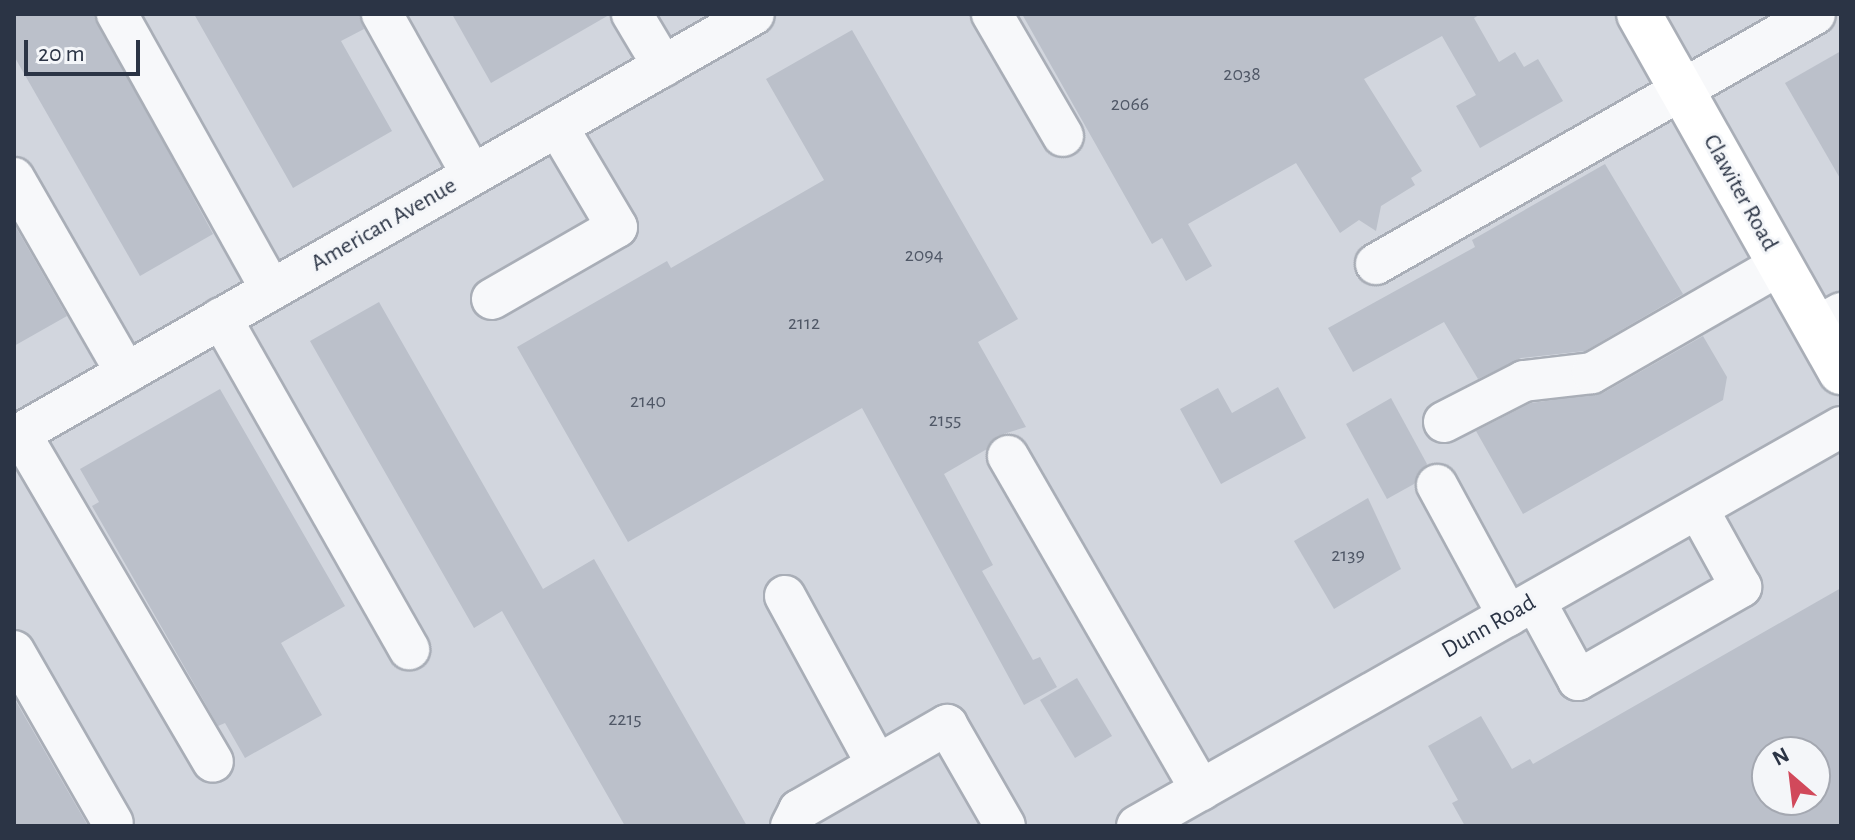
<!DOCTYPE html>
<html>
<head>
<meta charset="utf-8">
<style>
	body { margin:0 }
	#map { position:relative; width:1855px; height:840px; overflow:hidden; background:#e4e7ec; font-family:"Alegreya Sans",sans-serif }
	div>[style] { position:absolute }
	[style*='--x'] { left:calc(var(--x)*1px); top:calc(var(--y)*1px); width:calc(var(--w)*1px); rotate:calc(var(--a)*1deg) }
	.built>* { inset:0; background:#d2d6de }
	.building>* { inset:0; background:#bbc0ca }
	.roads { filter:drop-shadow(2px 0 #a9aeb7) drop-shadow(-2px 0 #a9aeb7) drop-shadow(0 2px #a9aeb7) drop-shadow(0 -2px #a9aeb7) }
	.minor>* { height:40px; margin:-20px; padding:0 20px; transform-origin:20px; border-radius:20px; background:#f7f8fa }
	.major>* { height:44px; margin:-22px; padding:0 22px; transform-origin:22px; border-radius:22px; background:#fff }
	span { translate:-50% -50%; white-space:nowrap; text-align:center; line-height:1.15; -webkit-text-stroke:6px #f4f6f9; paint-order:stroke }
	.number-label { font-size:20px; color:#4f5766 }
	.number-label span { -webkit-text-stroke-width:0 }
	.street-label { font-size:24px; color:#2b3445 }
	.frame { position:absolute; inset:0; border:16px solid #2b3445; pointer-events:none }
	.north { position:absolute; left:1751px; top:736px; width:80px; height:80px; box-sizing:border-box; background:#f4f6f9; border:2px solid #a4a8b1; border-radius:50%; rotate:332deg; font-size:22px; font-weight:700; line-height:32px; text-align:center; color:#2b3445 }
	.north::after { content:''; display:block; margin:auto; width:28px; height:36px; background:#d1495b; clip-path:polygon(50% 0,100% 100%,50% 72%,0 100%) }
	.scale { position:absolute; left:24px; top:40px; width:116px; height:36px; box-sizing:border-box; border:4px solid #2b3445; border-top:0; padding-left:10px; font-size:24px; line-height:28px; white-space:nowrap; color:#2b3445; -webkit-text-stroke:6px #f4f6f9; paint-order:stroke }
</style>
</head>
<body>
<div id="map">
	<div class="built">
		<div style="clip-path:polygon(evenodd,14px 14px,1841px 14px,1841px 826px,14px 826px,14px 14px,1767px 752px,1815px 752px,1815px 800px,1767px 800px,1767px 752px)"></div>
	</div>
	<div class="building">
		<div style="clip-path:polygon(14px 14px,94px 14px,213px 234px,140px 276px,14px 56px)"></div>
		<div style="clip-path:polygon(194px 14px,359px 14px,364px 29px,341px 41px,392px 131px,293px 188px)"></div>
		<div style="clip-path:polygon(452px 14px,609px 14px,609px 15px,491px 83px)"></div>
		<div style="clip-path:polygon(1022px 14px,1481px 14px,1474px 18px,1499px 62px,1515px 52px,1524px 67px,1538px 59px,1563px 101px,1480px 148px,1456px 106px,1476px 95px,1442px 36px,1364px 79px,1422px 171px,1411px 178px,1415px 185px,1381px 206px,1376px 231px,1359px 220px,1340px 233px,1296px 163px,1188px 224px,1212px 266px,1186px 281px,1162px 238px,1152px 244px)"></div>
		<div style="clip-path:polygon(852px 30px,1018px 319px,978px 342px,1026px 427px,997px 436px,987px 449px,944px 474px,993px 565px,982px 571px,1033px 660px,1040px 657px,1057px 687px,1024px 705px,862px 408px,628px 542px,517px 347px,667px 261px,671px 268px,824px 180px,766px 79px)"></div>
		<div style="clip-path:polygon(1841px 51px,1841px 180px,1785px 83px)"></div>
		<div style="clip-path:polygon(1605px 164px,1683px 294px,1585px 351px,1521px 358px,1478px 379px,1444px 322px,1353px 372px,1328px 328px,1475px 247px,1472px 240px)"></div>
		<div style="clip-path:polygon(14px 224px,67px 316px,14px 346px)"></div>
		<div style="clip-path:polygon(379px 302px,543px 589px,594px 559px,747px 826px,625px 826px,502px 611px,474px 628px,310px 341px)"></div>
		<div style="clip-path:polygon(1703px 336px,1727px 377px,1723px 400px,1523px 514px,1476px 431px,1531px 403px,1603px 393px)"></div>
		<div style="clip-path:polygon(1278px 387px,1306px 438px,1221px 484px,1180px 409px,1218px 388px,1232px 413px)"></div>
		<div style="clip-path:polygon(220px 389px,345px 606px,281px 643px,322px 715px,245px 758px,225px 723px,218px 726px,181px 661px,92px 506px,99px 502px,80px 469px)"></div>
		<div style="clip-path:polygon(1391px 398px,1427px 464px,1414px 484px,1387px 499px,1346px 424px)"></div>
		<div style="clip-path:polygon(1368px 498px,1401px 569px,1334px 609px,1294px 541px)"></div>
		<div style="clip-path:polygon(evenodd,1841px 588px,1841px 826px,1465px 826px,1452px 803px,1458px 800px,1428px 746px,1481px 716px,1512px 769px,1530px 759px,1533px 764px,1841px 588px,1767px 752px,1815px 752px,1815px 800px,1767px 800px,1767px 752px)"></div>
		<div style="clip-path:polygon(1077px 678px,1112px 736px,1075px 758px,1040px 700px)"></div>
		<div style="clip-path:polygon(14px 698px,88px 826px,14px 826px)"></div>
	</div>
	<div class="roads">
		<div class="minor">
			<div style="--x:117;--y:14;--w:316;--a:60.8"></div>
			<div style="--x:382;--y:14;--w:184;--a:60.8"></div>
			<div style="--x:632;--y:14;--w:61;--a:59.2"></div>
			<div style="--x:992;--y:14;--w:141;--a:59.8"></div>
			<div style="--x:14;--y:178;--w:225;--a:60.1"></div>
			<div style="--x:1376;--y:264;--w:505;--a:-29.66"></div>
			<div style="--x:492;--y:299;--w:144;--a:-29.9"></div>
			<div style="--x:617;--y:227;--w:117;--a:-120.7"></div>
			<div style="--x:221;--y:318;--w:381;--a:60.4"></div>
			<div style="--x:1816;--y:327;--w:29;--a:-29"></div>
			<div style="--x:1444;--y:422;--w:90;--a:-27.1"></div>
			<div style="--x:1524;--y:381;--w:68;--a:-6.7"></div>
			<div style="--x:1592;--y:373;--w:217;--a:-29.9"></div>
			<div style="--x:20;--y:433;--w:381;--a:59.6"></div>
			<div style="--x:14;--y:437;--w:852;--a:-29.75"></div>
			<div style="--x:1008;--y:456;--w:386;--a:60"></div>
			<div style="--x:1437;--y:485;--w:149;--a:61.5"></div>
			<div style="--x:785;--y:596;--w:192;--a:61.4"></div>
			<div style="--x:1535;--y:601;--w:90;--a:61.4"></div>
			<div style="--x:1578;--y:680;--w:188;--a:-29.7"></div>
			<div style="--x:1741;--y:587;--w:89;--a:-118.9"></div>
			<div style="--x:14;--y:651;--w:198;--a:60.1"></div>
			<div style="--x:791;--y:826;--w:18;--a:-63"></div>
			<div style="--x:799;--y:810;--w:171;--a:-29.9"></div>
			<div style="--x:947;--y:725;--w:116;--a:60.1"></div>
			<div style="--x:1137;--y:826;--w:809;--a:-29.54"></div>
		</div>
		<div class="major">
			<div style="--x:1639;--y:14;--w:411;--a:60.6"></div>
		</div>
	</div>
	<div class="number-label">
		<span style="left:1242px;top:74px">2038</span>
		<span style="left:1130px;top:104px">2066</span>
		<span style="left:924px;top:255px">2094</span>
		<span style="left:804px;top:323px">2112</span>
		<span style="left:648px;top:401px">2140</span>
		<span style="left:945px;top:420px">2155</span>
		<span style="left:1348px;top:555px">2139</span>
		<span style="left:625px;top:719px">2215</span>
	</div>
	<div class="street-label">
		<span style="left:1740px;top:193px;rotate:61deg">Clawiter Road</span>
		<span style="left:384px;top:225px;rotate:-30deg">American Avenue</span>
		<span style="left:1489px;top:627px;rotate:-30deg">Dunn Road</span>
	</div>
	<div class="frame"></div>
	<div class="north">N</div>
	<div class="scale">20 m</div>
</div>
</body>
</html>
